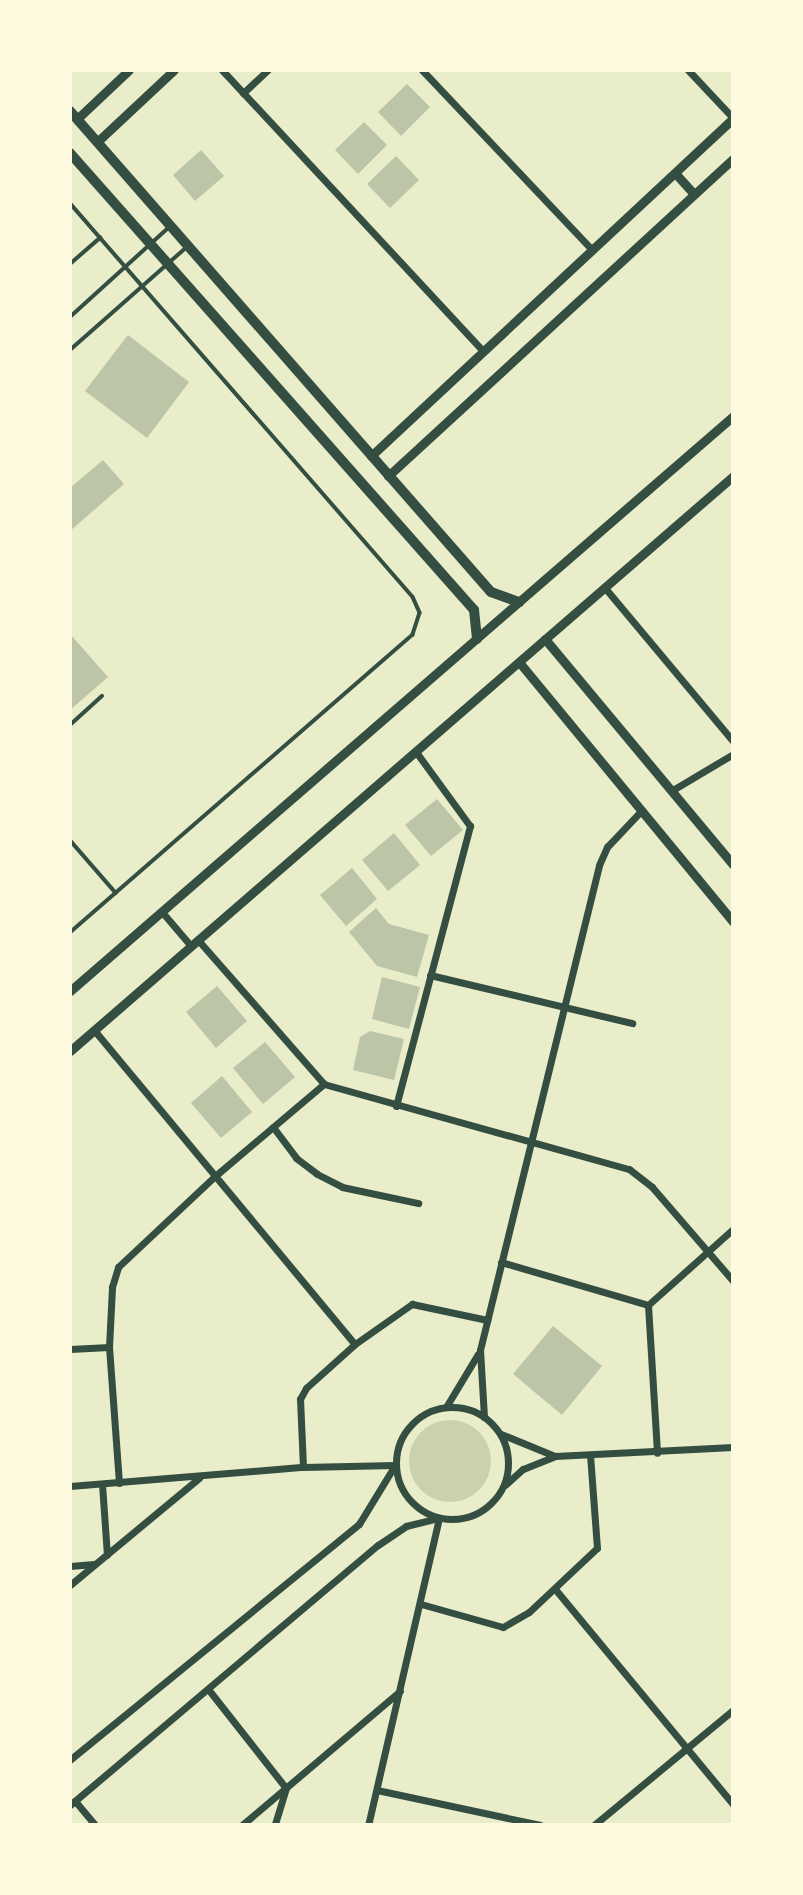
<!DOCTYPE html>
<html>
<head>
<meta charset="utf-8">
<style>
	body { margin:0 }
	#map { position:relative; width:803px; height:1895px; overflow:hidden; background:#e9edc9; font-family:Jost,sans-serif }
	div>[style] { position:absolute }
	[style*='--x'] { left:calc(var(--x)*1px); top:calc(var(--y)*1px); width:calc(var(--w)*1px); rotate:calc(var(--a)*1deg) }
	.green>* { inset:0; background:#cad2ad }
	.round { border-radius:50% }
	.building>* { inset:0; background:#bcc5a7 }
	.service>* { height:3.5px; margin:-1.75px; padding:0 1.75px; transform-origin:1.75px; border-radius:1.75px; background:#344e41 }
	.minor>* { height:7px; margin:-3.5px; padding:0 3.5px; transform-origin:3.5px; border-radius:3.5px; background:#344e41 }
	.minor>.ring { margin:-3.5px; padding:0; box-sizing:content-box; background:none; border:7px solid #344e41; border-radius:50% }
	.tertiary>* { height:9px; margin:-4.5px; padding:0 4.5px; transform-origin:4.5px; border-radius:4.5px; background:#344e41 }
	.secondary>* { height:10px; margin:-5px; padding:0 5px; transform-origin:5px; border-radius:5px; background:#344e41 }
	span { translate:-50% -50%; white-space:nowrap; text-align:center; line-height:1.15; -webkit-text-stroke:5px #fefae0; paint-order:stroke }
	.frame { position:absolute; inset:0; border:72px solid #fefae0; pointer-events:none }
</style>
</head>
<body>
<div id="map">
	<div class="green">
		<div class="round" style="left:409px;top:1420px;width:82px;height:82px"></div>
	</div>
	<div class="building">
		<div style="clip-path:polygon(407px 84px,430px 107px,401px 136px,378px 112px)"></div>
		<div style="clip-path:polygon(364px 122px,387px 145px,358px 174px,335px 150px)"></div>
		<div style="clip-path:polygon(201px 150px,224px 176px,195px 201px,173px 175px)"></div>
		<div style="clip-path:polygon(396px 156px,419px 180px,390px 208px,367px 184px)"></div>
		<div style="clip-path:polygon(128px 335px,189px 382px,147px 438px,85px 391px)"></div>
		<div style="clip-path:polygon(103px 460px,124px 484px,70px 531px,70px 488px)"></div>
		<div style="clip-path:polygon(70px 634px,108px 677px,70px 710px)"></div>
		<div style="clip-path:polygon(437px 799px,463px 830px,431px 856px,405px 825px)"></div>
		<div style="clip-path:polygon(394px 833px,420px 865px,388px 891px,362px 860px)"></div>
		<div style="clip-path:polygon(352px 868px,377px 899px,346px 926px,320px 895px)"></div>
		<div style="clip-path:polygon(376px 908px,389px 924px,429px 935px,417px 977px,377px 966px,349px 932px)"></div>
		<div style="clip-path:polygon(382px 977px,420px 987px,409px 1029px,372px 1019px)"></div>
		<div style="clip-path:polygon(217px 986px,247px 1021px,216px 1048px,186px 1012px)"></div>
		<div style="clip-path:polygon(370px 1031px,404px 1039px,394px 1080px,353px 1070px,360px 1037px)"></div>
		<div style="clip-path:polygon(265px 1042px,295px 1077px,263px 1104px,233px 1068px)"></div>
		<div style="clip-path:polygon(222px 1076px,252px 1112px,221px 1138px,191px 1103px)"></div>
		<div style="clip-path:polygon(553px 1326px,602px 1366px,562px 1415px,513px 1374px)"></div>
	</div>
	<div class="service">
		<div style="--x:70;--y:203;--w:522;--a:48.96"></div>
		<div style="--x:413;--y:597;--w:17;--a:66"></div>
		<div style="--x:420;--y:613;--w:23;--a:108"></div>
		<div style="--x:413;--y:635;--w:454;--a:139"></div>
		<div style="--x:70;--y:264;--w:40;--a:-41"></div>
		<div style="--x:70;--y:317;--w:132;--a:-42.2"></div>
		<div style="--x:70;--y:350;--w:156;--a:-41.4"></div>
		<div style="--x:70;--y:374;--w:8;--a:90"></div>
		<div style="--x:70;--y:725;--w:43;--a:-42.2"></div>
		<div style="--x:70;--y:840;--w:70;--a:49"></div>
	</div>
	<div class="minor">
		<div style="--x:222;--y:70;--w:384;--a:47.1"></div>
		<div style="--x:422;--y:70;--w:248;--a:46.6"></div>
		<div style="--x:688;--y:70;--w:66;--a:46.8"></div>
		<div style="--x:243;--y:93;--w:34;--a:-43"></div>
		<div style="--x:605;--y:588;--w:199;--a:50.1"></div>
		<div style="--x:671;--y:791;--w:72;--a:-30.8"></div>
		<div style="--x:162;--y:912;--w:45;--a:49.5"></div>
		<div style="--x:198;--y:940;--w:191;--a:48.8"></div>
		<div style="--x:324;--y:1084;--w:317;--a:15.6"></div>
		<div style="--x:629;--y:1169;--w:29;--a:38"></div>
		<div style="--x:652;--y:1187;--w:124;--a:49.2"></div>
		<div style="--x:430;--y:975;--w:208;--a:13.4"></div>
		<div style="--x:94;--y:1030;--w:408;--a:50.3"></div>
		<div style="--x:396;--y:1106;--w:290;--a:-75.2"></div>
		<div style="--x:470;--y:826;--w:92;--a:-126.1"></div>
		<div style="--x:273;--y:1127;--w:39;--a:53"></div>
		<div style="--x:296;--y:1158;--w:26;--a:37"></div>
		<div style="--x:317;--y:1174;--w:28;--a:27"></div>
		<div style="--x:342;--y:1187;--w:78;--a:11.9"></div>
		<div style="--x:501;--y:1262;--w:153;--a:16.3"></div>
		<div style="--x:648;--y:1305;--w:148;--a:86.5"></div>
		<div style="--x:648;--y:1305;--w:114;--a:-41.8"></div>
		<div style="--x:70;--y:1349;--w:39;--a:-3"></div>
		<div class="ring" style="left:396px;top:1407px;width:105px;height:105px"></div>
		<div style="--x:446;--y:1407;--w:62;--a:-58.9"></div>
		<div style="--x:484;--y:1417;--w:67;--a:-93.4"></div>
		<div style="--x:480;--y:1350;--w:499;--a:-76.2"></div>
		<div style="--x:599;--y:865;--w:20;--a:-66"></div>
		<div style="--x:607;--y:847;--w:50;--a:-46.6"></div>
		<div style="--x:501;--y:1434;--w:58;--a:22.2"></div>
		<div style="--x:303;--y:1467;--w:68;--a:-92.5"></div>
		<div style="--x:300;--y:1399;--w:13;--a:-61"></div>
		<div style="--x:306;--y:1388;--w:66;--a:-41.9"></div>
		<div style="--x:355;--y:1344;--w:70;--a:-35.1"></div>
		<div style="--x:412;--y:1304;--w:77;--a:12"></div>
		<div style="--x:119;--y:1483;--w:136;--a:-94.2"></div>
		<div style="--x:109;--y:1347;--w:60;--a:-87.1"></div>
		<div style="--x:112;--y:1287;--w:21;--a:-73"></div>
		<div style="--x:118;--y:1267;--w:133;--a:-43.2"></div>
		<div style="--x:215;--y:1176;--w:143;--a:-40.2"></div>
		<div style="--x:102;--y:1484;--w:71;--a:86"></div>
		<div style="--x:505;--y:1485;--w:24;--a:-42"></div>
		<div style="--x:523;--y:1469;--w:35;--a:-22"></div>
		<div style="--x:555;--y:1456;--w:178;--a:-2.9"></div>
		<div style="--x:70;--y:1486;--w:234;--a:-4.7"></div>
		<div style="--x:303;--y:1467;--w:92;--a:-1.2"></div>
		<div style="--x:395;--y:1465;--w:69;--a:121.4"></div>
		<div style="--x:359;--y:1524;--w:373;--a:140.8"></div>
		<div style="--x:70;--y:1566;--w:24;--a:-5"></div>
		<div style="--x:70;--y:1585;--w:168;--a:-39.7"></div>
		<div style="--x:555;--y:1589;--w:279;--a:50.4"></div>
		<div style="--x:421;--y:1604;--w:85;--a:15.7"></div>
		<div style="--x:503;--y:1627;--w:30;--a:-30"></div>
		<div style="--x:529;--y:1612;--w:93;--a:-43.3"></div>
		<div style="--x:597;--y:1548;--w:93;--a:-94.3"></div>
		<div style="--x:208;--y:1689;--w:126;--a:51.8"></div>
		<div style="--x:286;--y:1788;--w:39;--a:107"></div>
		<div style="--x:377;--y:1790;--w:167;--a:12.1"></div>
		<div style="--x:75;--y:1801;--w:31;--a:50"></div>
		<div style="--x:70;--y:1805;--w:403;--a:-40.2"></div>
		<div style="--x:378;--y:1545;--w:34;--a:-34"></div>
		<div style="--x:406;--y:1526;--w:34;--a:-14"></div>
		<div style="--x:439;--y:1518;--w:315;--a:103"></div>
		<div style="--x:242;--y:1825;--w:207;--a:-40.3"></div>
		<div style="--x:594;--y:1825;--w:180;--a:-39.6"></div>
	</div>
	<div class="tertiary">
		<div style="--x:77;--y:119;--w:71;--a:-43.3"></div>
		<div style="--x:97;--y:142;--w:105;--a:-43.1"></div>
		<div style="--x:675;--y:173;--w:28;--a:48"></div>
		<div style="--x:371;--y:456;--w:495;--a:-43"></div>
		<div style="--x:388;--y:476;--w:469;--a:-42.6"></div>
		<div style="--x:545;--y:639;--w:294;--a:50.2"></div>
		<div style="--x:519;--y:662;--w:337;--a:50.5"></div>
		<div style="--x:70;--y:991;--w:878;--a:-40.93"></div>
		<div style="--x:70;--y:1051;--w:878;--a:-40.93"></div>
	</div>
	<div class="secondary">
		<div style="--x:70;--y:111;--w:639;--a:48.81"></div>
		<div style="--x:491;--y:592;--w:30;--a:20"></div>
		<div style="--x:70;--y:153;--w:610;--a:48.52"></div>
		<div style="--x:474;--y:610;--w:29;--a:84"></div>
	</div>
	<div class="frame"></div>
</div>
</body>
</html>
